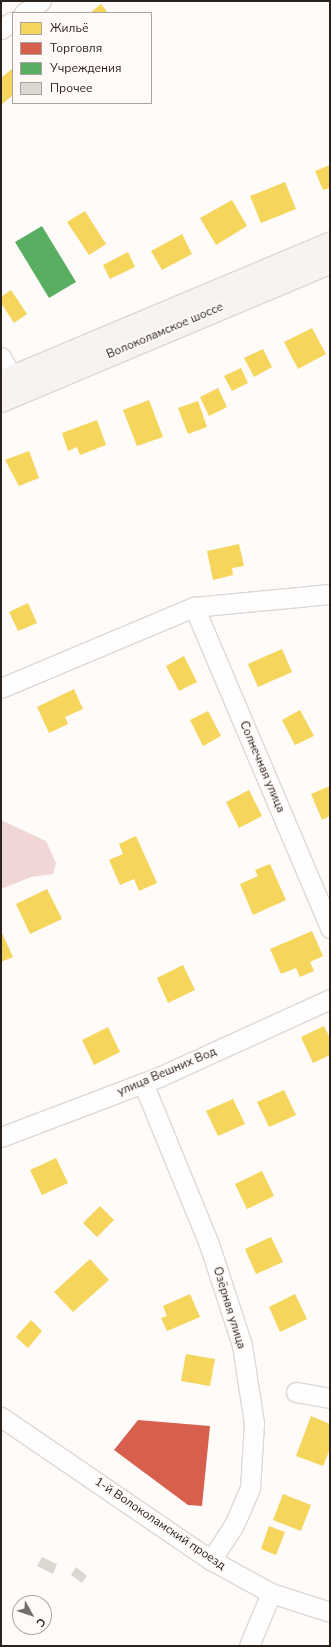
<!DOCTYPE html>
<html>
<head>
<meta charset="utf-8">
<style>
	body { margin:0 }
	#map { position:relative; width:331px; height:1647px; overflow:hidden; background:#fefbf9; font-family:"Nunito Sans",sans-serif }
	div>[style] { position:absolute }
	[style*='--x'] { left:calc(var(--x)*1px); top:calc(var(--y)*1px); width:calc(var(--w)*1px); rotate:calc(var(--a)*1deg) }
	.water>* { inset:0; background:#f1d6d6 }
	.homes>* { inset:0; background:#f6d55c }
	.shops>* { inset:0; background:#d6604d }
	.public>* { inset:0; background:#5aae61 }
	.building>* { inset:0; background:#dcd7d1 }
	.roads { filter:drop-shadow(1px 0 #ded8d5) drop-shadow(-1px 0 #ded8d5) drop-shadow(0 1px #ded8d5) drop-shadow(0 -1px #ded8d5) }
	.minor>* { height:19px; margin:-9.5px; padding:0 9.5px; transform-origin:9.5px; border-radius:9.5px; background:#fffefe }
	.major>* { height:22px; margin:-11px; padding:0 11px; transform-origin:11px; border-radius:11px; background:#f8f2f0 }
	span { translate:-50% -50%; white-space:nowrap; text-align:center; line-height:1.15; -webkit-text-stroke:4px #fffaf8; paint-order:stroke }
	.street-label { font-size:12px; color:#2a221d }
	.frame { position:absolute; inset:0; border:2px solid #2a221d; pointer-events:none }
	.legend { position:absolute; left:12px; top:12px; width:140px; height:92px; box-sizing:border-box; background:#fffaf8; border:1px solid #aaa4a0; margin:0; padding:5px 7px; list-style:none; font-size:12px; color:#2a221d }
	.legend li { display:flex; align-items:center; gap:8px; height:20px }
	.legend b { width:20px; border:1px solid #aaa4a0 }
	.north { position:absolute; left:12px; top:1595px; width:40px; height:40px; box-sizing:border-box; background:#fffaf8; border:1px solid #aaa4a0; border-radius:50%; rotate:130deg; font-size:11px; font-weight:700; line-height:16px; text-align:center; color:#2a221d }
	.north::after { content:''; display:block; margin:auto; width:14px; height:18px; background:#746e6a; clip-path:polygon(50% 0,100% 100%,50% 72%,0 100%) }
</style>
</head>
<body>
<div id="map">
	<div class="water">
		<div style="clip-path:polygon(1px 820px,46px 841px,56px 863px,53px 874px,31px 877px,1px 889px)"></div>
	</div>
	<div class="homes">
		<div style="clip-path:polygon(101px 4px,108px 13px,90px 13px)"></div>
		<div style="clip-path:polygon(13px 68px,13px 95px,1px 105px,1px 78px)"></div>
		<div style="clip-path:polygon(330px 165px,330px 188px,323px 190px,315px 171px)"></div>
		<div style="clip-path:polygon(285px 182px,296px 209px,261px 223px,250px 196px)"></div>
		<div style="clip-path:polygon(232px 200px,247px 226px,216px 245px,200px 218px)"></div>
		<div style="clip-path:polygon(85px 211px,106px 244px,89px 255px,67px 222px)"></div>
		<div style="clip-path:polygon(182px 234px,192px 254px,162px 270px,151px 251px)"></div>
		<div style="clip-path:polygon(128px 252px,135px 267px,110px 279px,103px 265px)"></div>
		<div style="clip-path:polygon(11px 290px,27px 314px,14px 323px,1px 303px,1px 297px)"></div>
		<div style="clip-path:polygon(312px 328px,326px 354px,298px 369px,284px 342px)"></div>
		<div style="clip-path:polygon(263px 349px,272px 367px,254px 377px,244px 358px)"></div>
		<div style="clip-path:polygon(241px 368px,248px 383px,232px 391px,224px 376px)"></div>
		<div style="clip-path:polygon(218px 388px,227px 407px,209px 416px,200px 397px)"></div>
		<div style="clip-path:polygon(149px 400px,163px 437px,137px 446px,123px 410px)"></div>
		<div style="clip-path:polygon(198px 401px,207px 427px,188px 434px,178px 408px)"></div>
		<div style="clip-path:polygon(97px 420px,106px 445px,80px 455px,77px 447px,68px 451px,62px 433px)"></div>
		<div style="clip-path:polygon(29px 451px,39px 478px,19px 486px,5px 460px)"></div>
		<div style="clip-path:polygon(239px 544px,244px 566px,232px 568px,233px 575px,213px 580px,207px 551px)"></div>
		<div style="clip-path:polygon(28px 603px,37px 623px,18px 631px,9px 612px)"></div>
		<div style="clip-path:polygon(282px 649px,292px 672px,258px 687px,248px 664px)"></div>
		<div style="clip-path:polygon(184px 656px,197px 682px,179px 691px,166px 666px)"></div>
		<div style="clip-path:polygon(74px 689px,83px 709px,65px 717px,68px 724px,49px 733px,37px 707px)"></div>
		<div style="clip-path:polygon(300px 710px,314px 736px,295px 745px,282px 720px)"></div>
		<div style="clip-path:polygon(208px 711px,221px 736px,203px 746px,190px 720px)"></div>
		<div style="clip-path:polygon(330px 786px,330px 816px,322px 820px,311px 794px)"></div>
		<div style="clip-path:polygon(249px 790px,262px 816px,239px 828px,226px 802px)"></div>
		<div style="clip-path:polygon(136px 836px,157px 883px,139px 891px,134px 879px,120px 885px,109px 860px,123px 854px,119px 844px)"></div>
		<div style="clip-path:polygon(270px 864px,286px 900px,253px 915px,240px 884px,258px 876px,255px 870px)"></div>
		<div style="clip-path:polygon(47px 889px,62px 919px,30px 934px,16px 904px)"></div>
		<div style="clip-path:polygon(1px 931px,13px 957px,1px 962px)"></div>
		<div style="clip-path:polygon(312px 931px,323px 956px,310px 962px,314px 971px,300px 977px,296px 968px,281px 974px,270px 949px)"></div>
		<div style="clip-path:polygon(183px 965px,195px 990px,168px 1003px,157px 978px)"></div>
		<div style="clip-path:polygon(324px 1026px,330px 1038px,330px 1055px,313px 1063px,301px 1037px)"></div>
		<div style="clip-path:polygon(108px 1027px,120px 1052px,94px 1065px,82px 1040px)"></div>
		<div style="clip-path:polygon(284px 1090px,296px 1115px,269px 1127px,257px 1102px)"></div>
		<div style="clip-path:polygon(233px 1099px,245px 1124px,218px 1136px,206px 1111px)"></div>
		<div style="clip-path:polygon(56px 1158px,68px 1183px,42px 1195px,30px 1170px)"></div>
		<div style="clip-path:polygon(262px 1171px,274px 1196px,247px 1209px,235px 1184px)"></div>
		<div style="clip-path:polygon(100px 1206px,114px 1220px,97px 1237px,83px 1223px)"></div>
		<div style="clip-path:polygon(271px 1237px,283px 1262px,256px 1274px,245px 1249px)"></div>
		<div style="clip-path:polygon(90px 1259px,109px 1280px,73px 1312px,54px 1292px)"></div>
		<div style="clip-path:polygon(190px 1294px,200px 1317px,167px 1331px,161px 1318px,167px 1316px,163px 1306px)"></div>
		<div style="clip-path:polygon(295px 1294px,307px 1319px,280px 1332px,269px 1307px)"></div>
		<div style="clip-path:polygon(31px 1320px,42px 1331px,28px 1348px,16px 1337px)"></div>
		<div style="clip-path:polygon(186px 1354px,215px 1359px,210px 1386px,181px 1381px)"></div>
		<div style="clip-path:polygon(311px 1416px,330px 1424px,330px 1449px,323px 1466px,296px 1456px)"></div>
		<div style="clip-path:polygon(283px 1494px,311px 1505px,301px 1531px,273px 1520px)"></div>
		<div style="clip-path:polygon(269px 1526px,285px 1532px,276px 1555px,261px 1549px)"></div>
	</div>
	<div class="shops">
		<div style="clip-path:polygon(138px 1420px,210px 1426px,202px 1506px,188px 1505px,114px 1450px)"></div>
	</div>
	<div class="public">
		<div style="clip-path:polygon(42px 226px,76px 282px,49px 298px,15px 242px)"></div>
	</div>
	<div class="building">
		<div style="clip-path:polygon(42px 1557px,57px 1564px,53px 1574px,37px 1566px)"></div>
		<div style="clip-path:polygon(76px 1567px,87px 1576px,82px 1583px,71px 1575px)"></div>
	</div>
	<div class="roads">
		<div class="minor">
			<div style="--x:24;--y:13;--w:21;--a:-35"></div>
			<div style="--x:1;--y:29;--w:14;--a:-34"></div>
			<div style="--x:1;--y:357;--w:38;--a:62"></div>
			<div style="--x:194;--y:607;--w:349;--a:67"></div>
			<div style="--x:1;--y:688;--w:209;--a:-22.8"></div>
			<div style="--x:194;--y:607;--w:137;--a:-5.5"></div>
			<div style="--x:143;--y:1083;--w:174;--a:67.7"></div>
			<div style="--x:209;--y:1244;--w:106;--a:71.9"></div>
			<div style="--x:242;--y:1345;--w:79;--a:81.3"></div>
			<div style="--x:254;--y:1423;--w:65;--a:93.5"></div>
			<div style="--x:250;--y:1488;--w:40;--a:113.4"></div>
			<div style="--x:234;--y:1525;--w:42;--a:123.3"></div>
			<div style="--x:1;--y:1137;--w:169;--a:-20.8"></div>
			<div style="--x:159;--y:1077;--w:188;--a:-24.5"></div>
			<div style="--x:296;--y:1392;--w:35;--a:10"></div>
			<div style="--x:1;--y:1417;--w:254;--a:34.3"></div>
			<div style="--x:211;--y:1560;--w:68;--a:28.8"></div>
			<div style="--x:271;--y:1593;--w:62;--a:17.9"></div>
			<div style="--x:249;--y:1646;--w:57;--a:-67.5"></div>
		</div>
		<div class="major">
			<div style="--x:1;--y:382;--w:357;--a:-22.8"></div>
			<div style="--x:1;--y:401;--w:357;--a:-22.8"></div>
		</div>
	</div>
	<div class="street-label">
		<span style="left:165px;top:331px;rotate:-23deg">Волоколамское шоссе</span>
		<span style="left:262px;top:767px;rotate:67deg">Солнечная улица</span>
		<span style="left:167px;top:1072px;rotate:-23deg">улица Вешних Вод</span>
		<span style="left:229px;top:1308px;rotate:73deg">Озёрная улица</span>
		<span style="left:160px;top:1524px;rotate:34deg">1-й Волоколамский проезд</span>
	</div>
	<div class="frame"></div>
	<ul class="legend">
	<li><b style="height:11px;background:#f6d55c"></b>Жильё</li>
	<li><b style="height:11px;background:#d6604d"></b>Торговля</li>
	<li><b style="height:11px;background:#5aae61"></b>Учреждения</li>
	<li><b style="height:11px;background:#dcd7d1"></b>Прочее</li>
	</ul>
	<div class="north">С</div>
</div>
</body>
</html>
